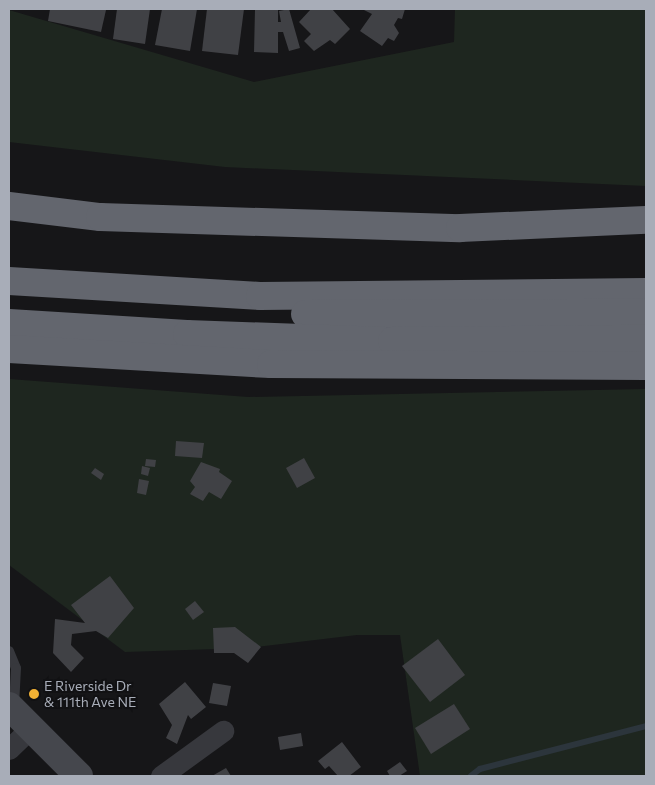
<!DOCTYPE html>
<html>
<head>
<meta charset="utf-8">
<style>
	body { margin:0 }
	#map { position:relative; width:655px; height:785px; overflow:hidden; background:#161618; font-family:Commissioner,sans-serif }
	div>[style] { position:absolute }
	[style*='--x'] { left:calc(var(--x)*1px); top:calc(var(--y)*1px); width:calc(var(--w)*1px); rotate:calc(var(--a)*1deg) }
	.green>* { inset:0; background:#1e261f }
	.stream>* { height:5.5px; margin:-2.75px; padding:0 2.75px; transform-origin:2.75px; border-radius:2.75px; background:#2c353c }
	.building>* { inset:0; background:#404145 }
	.service>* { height:10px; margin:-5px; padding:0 5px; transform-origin:5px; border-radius:5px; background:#37383d }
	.minor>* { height:21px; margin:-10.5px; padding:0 10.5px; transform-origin:10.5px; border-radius:10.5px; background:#37383d }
	.secondary>* { height:28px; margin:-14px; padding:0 14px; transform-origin:14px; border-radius:14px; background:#45474d }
	.motorway>* { height:28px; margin:-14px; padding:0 14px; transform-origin:14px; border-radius:14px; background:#63666e }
	.dots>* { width:14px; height:14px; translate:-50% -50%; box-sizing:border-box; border:2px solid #111113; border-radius:50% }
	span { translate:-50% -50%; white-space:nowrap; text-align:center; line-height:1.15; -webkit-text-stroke:4px #111113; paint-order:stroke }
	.poi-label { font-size:14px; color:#a8adb8 }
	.left { translate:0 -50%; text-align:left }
	.frame { position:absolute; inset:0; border:10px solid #a8adb8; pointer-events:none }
</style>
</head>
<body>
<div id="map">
	<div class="green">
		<div style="clip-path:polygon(455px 9px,646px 9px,646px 186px,225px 167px,9px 142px,9px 10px,254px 82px,454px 42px)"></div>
		<div style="clip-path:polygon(9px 379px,248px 397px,646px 389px,646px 776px,420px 776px,400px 635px,357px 635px,247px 648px,125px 652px,9px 565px)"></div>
	</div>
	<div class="stream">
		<div style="--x:471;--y:776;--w:11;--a:-38"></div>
		<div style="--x:480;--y:769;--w:171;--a:-14.5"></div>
	</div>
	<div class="building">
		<div style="clip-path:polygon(50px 9px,106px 10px,101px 32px,48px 21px)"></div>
		<div style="clip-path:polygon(117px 9px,150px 9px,145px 44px,113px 39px)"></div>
		<div style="clip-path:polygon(162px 9px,197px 9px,190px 51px,155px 45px)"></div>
		<div style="clip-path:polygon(207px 9px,244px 9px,238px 55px,202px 51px)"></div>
		<div style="clip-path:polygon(255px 9px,278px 9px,278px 22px,281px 22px,279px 11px,289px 9px,300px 48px,289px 51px,283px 32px,278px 32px,278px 53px,254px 52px)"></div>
		<div style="clip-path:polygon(311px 9px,332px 9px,350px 29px,335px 44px,330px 40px,314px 51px,304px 41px,311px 34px,299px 22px)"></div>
		<div style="clip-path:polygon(362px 9px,405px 9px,402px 19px,398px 18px,394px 25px,399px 33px,394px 41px,388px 38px,382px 46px,360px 31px,372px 14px)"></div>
		<div style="clip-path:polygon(176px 441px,204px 443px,202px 458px,175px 456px)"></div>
		<div style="clip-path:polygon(304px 458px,315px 478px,297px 488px,286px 468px)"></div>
		<div style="clip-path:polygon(146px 459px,156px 460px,155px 467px,145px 466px)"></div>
		<div style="clip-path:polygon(201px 462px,220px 469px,219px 472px,232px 481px,221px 499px,209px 492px,203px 501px,190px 494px,195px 487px,190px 481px)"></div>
		<div style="clip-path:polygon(142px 466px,150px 468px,148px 476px,141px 474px)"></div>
		<div style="clip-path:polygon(95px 468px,104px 474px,101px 480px,91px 473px)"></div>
		<div style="clip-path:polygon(139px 479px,149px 481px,146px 495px,137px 493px)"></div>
		<div style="clip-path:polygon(110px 576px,134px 608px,108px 638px,96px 631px,72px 634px,71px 645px,84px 658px,71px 672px,53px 653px,55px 619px,85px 623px,71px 605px)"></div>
		<div style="clip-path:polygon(195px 601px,204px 612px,193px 620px,185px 609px)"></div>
		<div style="clip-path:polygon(235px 627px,261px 647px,248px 663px,234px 653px,214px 653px,213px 628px)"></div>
		<div style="clip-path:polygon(438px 639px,465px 675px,430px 702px,402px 666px)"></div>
		<div style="clip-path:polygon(185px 682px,206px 707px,191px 719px,188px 715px,177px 744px,166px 738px,172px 725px,159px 704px)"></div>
		<div style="clip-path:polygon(213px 683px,231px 686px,227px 706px,209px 703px)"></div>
		<div style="clip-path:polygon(454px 704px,470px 729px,431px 754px,415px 728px)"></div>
		<div style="clip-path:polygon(301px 733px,303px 746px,280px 750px,278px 737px)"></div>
		<div style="clip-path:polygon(342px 742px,361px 767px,349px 776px,338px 776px,329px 766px,325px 769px,318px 761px)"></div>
		<div style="clip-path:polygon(400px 762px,407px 771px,399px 776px,390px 776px,387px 771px)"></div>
		<div style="clip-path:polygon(226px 768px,231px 776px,212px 776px)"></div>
	</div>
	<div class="service">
		<div style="--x:9;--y:651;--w:18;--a:68"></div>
		<div style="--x:16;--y:668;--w:38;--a:93"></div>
	</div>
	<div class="minor">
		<div style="--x:9;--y:749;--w:32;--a:-44"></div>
		<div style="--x:161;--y:776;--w:77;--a:-36"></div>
	</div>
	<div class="secondary">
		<div style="--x:9;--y:706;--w:99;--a:45"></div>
	</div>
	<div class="motorway">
		<div style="--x:9;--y:206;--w:92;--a:6.9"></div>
		<div style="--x:100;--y:217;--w:360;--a:1.8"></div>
		<div style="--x:460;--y:228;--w:186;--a:-2.5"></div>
		<div style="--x:9;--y:281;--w:251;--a:3.4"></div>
		<div style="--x:260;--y:296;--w:386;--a:-0.6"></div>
		<div style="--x:305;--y:314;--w:341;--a:-0.2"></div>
		<div style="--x:9;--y:323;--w:178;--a:3.5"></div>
		<div style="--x:187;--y:334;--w:205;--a:2"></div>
		<div style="--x:392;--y:341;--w:254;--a:-0.5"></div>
		<div style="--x:9;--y:349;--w:262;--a:3.3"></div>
		<div style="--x:271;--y:364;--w:375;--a:0.3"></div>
	</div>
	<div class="dots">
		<div style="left:34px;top:694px;background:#f2b134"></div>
	</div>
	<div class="poi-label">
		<span class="left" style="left:44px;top:694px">E Riverside Dr<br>&amp; 111th Ave NE</span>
	</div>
	<div class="frame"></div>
</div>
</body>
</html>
